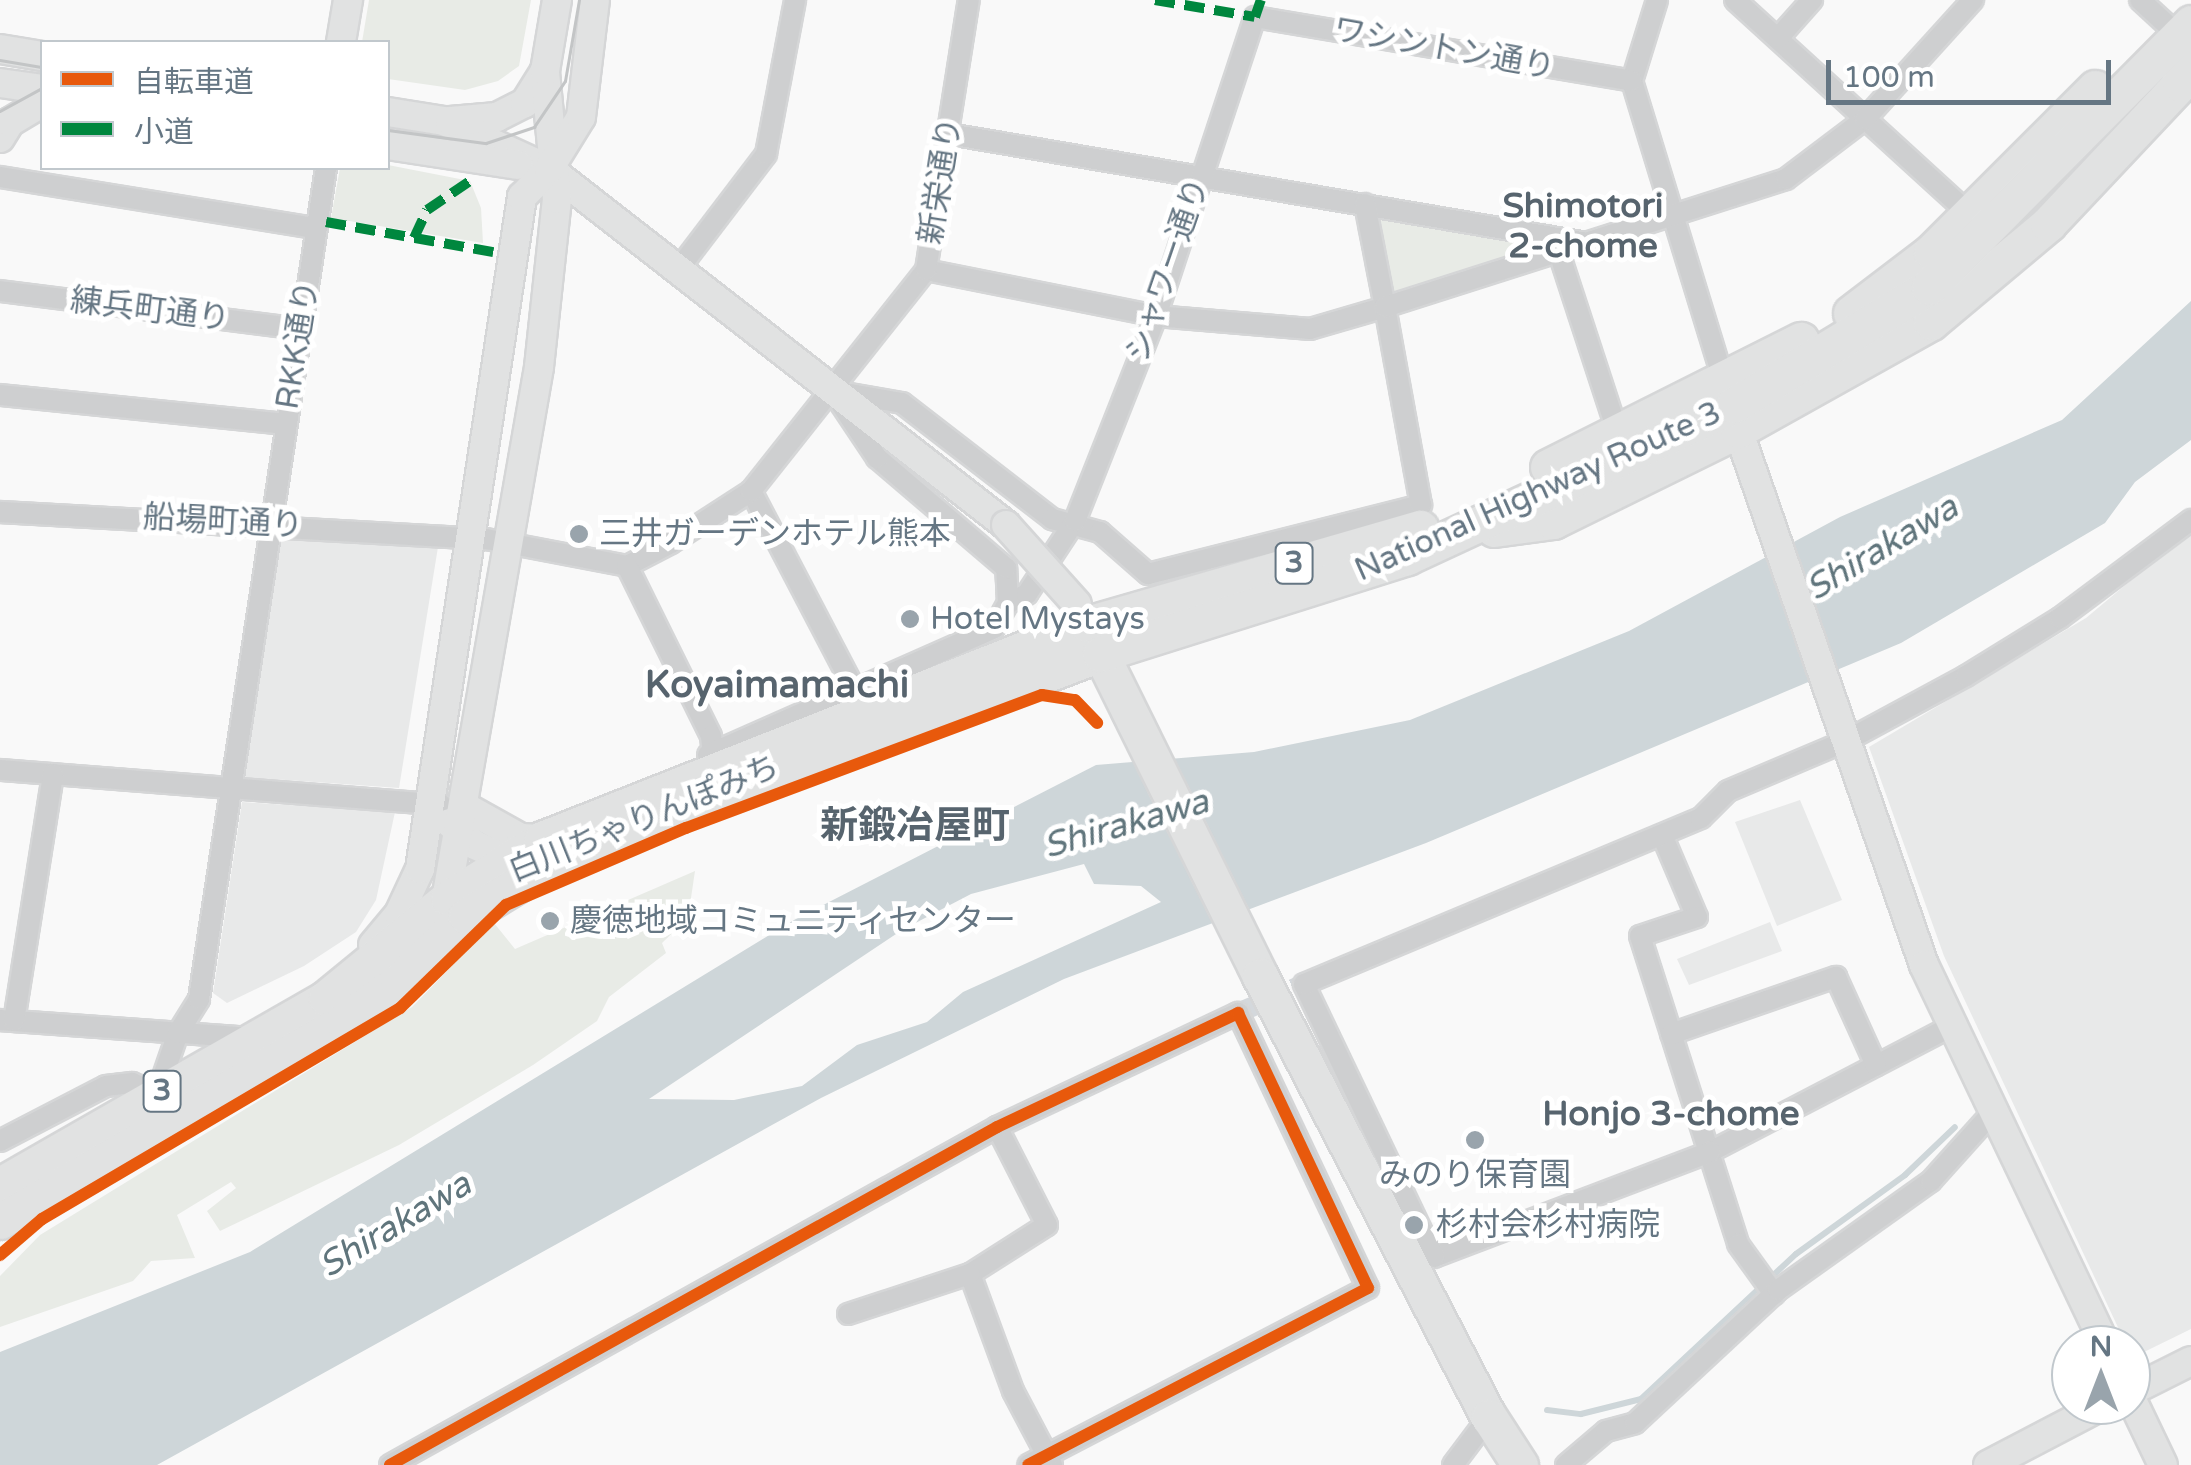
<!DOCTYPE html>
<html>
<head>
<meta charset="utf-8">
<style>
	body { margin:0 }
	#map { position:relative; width:2191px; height:1465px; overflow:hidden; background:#f9f9f9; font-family:"Varela Round","Noto Sans JP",sans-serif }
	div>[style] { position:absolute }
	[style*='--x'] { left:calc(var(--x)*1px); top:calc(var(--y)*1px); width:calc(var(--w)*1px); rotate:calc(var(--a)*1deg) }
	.built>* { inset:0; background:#e8e9e9 }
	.green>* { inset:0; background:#e8ebe6 }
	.water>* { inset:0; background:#ced6d9 }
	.stream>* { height:6px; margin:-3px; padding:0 3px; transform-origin:3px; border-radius:3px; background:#ced6d9 }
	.street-tunnel>* { height:20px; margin-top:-10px; transform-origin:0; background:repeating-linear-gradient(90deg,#d4d8dc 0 20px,transparent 0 30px) }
	.roads { filter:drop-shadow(2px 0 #d5d6d7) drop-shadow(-2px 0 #d5d6d7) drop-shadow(0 2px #d5d6d7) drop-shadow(0 -2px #d5d6d7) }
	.street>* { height:20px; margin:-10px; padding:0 10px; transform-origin:10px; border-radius:10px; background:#cecfd0 }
	.secondary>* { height:28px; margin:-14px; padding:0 14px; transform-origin:14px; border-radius:14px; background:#e1e2e2 }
	.highway>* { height:35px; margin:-17.5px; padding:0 17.5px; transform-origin:17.5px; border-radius:17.5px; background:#e1e2e2 }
	.tram>* { height:2.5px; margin:-1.25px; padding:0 1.25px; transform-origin:1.25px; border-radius:1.25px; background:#c3c5c6 }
	.bridges { filter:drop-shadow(2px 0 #d5d6d7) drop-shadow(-2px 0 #d5d6d7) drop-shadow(0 2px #d5d6d7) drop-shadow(0 -2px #d5d6d7) }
	.secondary-bridge>* { height:28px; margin:-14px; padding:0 14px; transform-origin:14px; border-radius:14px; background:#e1e2e2 }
	.quiet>* { height:10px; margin-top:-5px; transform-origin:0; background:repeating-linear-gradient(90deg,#00873e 0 20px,transparent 0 30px) }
	.cycleway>* { height:12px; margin:-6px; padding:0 6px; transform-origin:6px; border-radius:6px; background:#e8590c }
	.dots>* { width:28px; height:28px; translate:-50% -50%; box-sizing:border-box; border:5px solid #fff; border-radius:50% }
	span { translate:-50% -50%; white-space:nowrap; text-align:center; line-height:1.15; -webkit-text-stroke:10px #fff; paint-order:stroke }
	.shield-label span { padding:2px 8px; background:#fff; border:2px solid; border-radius:8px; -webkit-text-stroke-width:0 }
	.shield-label { font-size:30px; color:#657683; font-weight:700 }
	.street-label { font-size:32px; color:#657683 }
	.poi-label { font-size:32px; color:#657683 }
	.left { translate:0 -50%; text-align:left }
	.neighbourhood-label { font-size:35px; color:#57646e; font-weight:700 }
	.water-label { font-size:35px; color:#60757c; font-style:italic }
	.quarter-label { font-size:38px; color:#57646e; font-weight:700 }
	.legend { position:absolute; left:40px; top:40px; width:350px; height:130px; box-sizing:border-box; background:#fff; border:2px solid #c1c8cd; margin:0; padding:12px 18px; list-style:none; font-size:30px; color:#657683 }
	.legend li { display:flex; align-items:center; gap:20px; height:50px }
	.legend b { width:50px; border:2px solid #c1c8cd }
	.north { position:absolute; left:2051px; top:1325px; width:100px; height:100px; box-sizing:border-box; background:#fff; border:2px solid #c1c8cd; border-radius:50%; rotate:0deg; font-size:28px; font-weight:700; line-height:40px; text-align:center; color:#657683 }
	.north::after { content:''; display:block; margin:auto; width:35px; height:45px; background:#99a4ac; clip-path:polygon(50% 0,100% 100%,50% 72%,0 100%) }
	.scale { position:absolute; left:1826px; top:60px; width:285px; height:45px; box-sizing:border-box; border:5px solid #657683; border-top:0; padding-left:12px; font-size:30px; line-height:35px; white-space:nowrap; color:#657683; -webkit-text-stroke:8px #fff; paint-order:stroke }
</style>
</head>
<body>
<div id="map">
	<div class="built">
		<div style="clip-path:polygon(2191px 530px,2191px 1329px,2144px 1352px,2123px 1338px,1944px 956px,1869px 747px,2086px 618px)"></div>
		<div style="clip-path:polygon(281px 538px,438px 547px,399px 788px,245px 777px)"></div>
		<div style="clip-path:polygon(1800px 800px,1842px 900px,1777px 926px,1735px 822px)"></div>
		<div style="clip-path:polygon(242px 802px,395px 812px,376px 900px,356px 932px,304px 966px,227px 1003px,213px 993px)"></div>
		<div style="clip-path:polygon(1770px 922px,1782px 951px,1689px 985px,1677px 959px)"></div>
	</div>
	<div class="green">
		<div style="clip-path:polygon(369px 0,531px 0,519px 66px,498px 81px,465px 90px,388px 79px,388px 42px,362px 42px)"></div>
		<div style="clip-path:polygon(388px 165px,470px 181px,481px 208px,483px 243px,331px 218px,340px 168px)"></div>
		<div style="clip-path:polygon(1374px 212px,1565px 246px,1390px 297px)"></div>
		<div style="clip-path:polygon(695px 871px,688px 918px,662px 943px,666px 953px,609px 997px,597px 1021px,533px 1065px,399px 1145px,220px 1231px,207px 1211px,236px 1188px,231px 1182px,177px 1215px,195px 1258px,151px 1261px,133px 1281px,0 1327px,0 1276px,40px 1235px,412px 1007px,494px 923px,515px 949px)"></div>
	</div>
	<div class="water">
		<div style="clip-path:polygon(evenodd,2191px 301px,2191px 440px,2135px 482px,2105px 523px,1901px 643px,1426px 843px,1064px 979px,821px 1098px,157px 1465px,0 1465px,0 1352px,250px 1252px,794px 920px,1096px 765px,1254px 752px,1410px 720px,1629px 631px,1840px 517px,2062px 420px,2191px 301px,1084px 864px,1094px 884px,1141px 886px,1161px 902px,963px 992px,927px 1022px,857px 1045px,802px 1086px,734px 1100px,649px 1099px,902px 930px,971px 894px,1084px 864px)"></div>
	</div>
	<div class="stream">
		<div style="--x:1547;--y:1410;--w:34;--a:7"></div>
		<div style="--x:1581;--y:1414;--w:62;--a:-14"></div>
		<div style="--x:1641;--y:1399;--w:212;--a:-43.1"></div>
		<div style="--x:1796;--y:1254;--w:135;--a:-35.9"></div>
		<div style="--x:1905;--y:1175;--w:69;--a:-43.8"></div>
	</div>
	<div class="street-tunnel">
		<div style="--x:1238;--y:1013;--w:72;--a:-23.7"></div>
	</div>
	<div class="roads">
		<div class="street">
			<div style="--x:1735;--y:0;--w:316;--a:42.4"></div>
			<div style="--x:2140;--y:0;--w:53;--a:42.7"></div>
			<div style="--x:1779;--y:37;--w:50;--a:-48.3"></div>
			<div style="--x:1632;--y:81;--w:318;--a:73"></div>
			<div style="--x:1632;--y:81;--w:85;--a:-72.8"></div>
			<div style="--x:949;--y:134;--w:647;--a:9.7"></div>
			<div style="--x:0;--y:177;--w:320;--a:9.2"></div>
			<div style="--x:1559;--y:253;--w:189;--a:71.9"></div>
			<div style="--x:926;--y:270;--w:235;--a:11.3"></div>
			<div style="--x:1156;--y:316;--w:155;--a:4.8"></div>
			<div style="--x:1310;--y:329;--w:78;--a:-16.3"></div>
			<div style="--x:1385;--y:307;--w:105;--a:-101"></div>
			<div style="--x:677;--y:271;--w:147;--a:-52.7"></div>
			<div style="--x:766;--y:154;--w:157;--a:-79.3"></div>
			<div style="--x:0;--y:291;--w:303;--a:7.2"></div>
			<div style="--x:839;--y:392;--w:64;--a:9.9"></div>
			<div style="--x:902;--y:403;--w:190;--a:37.7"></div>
			<div style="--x:1052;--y:519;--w:50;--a:15.2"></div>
			<div style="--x:1100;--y:532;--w:64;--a:41.2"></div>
			<div style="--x:1148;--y:574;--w:282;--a:-14.2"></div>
			<div style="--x:1421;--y:505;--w:201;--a:-100.3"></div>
			<div style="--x:1385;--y:307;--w:421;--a:-17.7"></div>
			<div style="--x:1786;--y:179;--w:99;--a:-37.2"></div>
			<div style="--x:1865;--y:119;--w:161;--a:-47.8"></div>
			<div style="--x:0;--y:395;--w:287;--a:5.8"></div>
			<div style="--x:751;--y:491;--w:227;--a:62.4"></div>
			<div style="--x:0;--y:512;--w:487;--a:3.2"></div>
			<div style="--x:486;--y:539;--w:144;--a:10.8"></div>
			<div style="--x:627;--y:566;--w:50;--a:-27.6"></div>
			<div style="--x:671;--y:543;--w:95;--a:-33"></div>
			<div style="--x:751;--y:491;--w:282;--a:-51.6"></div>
			<div style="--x:926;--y:270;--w:273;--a:-81"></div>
			<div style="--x:627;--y:566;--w:190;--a:63.7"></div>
			<div style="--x:711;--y:736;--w:30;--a:84"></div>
			<div style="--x:1008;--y:603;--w:21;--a:-25"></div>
			<div style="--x:1027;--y:594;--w:87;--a:-56.7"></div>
			<div style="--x:1075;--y:521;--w:220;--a:-68.4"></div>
			<div style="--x:1156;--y:316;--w:315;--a:-71.7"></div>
			<div style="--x:1255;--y:17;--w:382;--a:9.6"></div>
			<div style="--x:708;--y:755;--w:313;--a:-23.9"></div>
			<div style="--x:994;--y:628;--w:29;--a:-61"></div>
			<div style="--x:1008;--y:603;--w:35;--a:-93"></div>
			<div style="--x:1006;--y:568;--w:170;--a:-139.5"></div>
			<div style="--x:877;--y:458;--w:65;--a:-123.7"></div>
			<div style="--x:0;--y:770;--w:443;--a:4.5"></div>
			<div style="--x:1662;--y:835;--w:89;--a:66.9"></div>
			<div style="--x:1697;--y:917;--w:60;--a:161.6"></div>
			<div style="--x:1640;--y:936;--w:323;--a:72.3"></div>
			<div style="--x:1738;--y:1244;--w:62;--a:54.2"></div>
			<div style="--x:0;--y:1020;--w:253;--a:4.1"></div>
			<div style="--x:14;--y:1021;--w:250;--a:-81"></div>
			<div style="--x:1950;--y:1027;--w:271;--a:152.5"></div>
			<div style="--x:1710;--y:1152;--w:295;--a:159.2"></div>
			<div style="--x:1434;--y:1257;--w:302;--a:-115.5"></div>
			<div style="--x:1304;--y:984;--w:430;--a:-22.7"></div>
			<div style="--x:1701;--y:818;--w:38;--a:-45"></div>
			<div style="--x:1728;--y:791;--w:128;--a:-23"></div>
			<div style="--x:1846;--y:741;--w:136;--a:-28.4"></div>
			<div style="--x:1966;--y:676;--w:110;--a:-31.7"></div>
			<div style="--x:2060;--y:618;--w:164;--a:-36.8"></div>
			<div style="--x:1671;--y:1034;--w:175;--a:-19.1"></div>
			<div style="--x:1836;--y:977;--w:97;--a:65.6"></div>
			<div style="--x:997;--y:1127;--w:110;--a:63"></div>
			<div style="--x:1047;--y:1225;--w:91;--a:147.5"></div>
			<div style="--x:970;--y:1274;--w:125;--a:69.8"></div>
			<div style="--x:1013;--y:1391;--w:84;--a:62.2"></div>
			<div style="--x:0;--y:1141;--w:119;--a:-27.4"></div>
			<div style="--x:106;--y:1086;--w:26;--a:-7"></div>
			<div style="--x:132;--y:1083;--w:27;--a:24"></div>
			<div style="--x:157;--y:1094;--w:65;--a:-71"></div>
			<div style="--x:178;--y:1033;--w:40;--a:-58"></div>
			<div style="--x:199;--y:999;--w:841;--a:-81.31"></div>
			<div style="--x:848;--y:1314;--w:128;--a:-18.2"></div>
			<div style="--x:390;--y:1465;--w:695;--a:-29.11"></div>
			<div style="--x:997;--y:1127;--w:267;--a:-25.3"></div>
			<div style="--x:1238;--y:1013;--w:304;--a:64.7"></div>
			<div style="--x:1368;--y:1288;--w:383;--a:152.5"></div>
			<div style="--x:1453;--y:1465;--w:60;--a:-53.1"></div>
			<div style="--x:1566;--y:1465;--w:52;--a:-40.4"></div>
			<div style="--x:1606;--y:1431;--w:30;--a:-15"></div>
			<div style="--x:1635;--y:1423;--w:195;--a:-42.9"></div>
			<div style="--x:1778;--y:1290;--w:188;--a:-35.5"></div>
			<div style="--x:1931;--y:1181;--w:91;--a:-48.1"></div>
		</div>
		<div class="secondary">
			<div style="--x:341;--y:42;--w:43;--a:-80.5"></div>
			<div style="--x:0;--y:49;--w:43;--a:9.5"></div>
			<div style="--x:0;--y:83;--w:42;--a:8.1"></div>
			<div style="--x:388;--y:112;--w:57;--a:9.1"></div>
			<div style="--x:444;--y:121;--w:115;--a:24.6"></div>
			<div style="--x:549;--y:169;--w:579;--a:37.92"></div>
			<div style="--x:450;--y:121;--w:47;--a:-4.9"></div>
			<div style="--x:497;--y:117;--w:31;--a:-27"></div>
			<div style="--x:525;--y:103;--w:38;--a:-58"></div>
			<div style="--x:0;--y:138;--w:19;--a:-58"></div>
			<div style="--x:10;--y:122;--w:37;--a:-31"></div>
			<div style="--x:388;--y:145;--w:132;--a:8.7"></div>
			<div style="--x:1738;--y:430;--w:566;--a:70.83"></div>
			<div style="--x:1924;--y:965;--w:421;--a:64.5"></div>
			<div style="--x:467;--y:808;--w:62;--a:29.1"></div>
			<div style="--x:521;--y:838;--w:21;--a:3"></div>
			<div style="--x:450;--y:823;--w:31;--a:42"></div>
			<div style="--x:473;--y:844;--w:38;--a:25"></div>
			<div style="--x:508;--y:860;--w:17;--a:0"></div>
			<div style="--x:444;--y:911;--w:552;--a:-80.09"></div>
			<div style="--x:539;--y:367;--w:169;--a:-83.9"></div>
			<div style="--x:557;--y:199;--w:129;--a:-95.4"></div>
			<div style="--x:545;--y:71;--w:72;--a:-80.4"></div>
			<div style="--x:373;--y:945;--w:40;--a:-50"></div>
			<div style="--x:399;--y:914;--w:50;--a:-65"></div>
			<div style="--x:420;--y:869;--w:680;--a:-81.37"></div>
			<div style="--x:522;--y:197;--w:39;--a:-46"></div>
			<div style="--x:549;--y:169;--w:61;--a:-58.4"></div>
			<div style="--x:581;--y:117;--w:118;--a:-83.2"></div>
			<div style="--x:2131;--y:1391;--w:67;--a:-26.6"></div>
			<div style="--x:2131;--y:1398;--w:74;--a:64.5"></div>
			<div style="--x:1988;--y:1465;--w:130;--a:-27.6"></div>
		</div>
		<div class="highway">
			<div style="--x:1851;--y:313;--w:101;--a:-37.3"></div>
			<div style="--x:1931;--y:252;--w:232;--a:-45"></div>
			<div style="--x:1548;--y:467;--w:283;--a:-26.7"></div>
			<div style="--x:1494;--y:529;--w:60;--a:-7.7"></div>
			<div style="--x:1553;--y:521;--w:206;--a:-26.2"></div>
			<div style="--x:1738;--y:430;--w:221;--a:-29.2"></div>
			<div style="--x:1931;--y:322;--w:153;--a:-39.9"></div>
			<div style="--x:2048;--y:224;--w:192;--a:-46.7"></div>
			<div style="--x:2180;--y:84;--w:48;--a:-91.2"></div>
			<div style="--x:2179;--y:36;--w:12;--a:-20"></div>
			<div style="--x:1091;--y:634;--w:381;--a:63.7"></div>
			<div style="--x:1260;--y:976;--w:497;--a:62.6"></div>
			<div style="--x:1489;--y:1417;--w:57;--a:57.1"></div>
			<div style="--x:0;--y:1185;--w:376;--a:-29.8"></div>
			<div style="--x:326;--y:998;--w:158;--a:-39.3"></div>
			<div style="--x:448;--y:898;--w:111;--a:-32.1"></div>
			<div style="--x:542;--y:839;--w:586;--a:-21.53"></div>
			<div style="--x:1087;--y:624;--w:347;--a:-16.1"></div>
			<div style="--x:0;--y:1221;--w:397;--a:-30.2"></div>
			<div style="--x:343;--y:1021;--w:67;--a:-35.3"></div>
			<div style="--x:398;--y:982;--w:95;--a:-44.1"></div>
			<div style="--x:466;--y:916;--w:107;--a:-31.6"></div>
			<div style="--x:557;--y:860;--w:581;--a:-20.78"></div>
			<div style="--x:1100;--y:654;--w:322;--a:-17.5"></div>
			<div style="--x:1407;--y:557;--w:361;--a:-24.9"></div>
			<div style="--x:1734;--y:405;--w:228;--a:-31.2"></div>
			<div style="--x:1929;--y:287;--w:372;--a:-45.2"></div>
		</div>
	</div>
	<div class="tram">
		<div style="--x:0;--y:60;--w:43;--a:9.5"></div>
		<div style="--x:0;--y:111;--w:48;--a:-28.7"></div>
		<div style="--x:388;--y:130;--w:99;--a:7.6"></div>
		<div style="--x:486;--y:143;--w:51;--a:-18.4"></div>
		<div style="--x:534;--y:127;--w:55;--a:-56"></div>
		<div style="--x:565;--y:81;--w:82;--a:-80.2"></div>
	</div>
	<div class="bridges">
		<div class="secondary-bridge">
			<div style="--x:1006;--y:525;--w:106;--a:48.1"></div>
		</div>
	</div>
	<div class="quiet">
		<div style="--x:1155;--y:0;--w:101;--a:9.6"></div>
		<div style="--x:1255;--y:17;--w:18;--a:-71"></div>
		<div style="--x:326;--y:222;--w:170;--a:10.2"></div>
		<div style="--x:414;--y:238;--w:31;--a:-65"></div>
		<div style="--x:427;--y:210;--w:52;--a:-34"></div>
	</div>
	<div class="cycleway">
		<div style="--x:0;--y:1255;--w:55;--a:-40.6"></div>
		<div style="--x:42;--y:1219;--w:416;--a:-30.5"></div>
		<div style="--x:400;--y:1008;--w:148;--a:-44.2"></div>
		<div style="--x:506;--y:905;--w:196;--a:-23.2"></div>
		<div style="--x:686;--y:828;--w:380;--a:-20.5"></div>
		<div style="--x:1042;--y:695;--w:33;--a:9"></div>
		<div style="--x:1075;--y:700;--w:32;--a:46"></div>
		<div style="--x:390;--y:1465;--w:695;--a:-29.11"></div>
		<div style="--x:997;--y:1127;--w:267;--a:-25.3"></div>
		<div style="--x:1238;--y:1013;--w:304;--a:64.7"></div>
		<div style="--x:1368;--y:1288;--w:383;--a:152.5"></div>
	</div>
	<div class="dots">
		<div style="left:579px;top:534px;background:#99a4ac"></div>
		<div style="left:910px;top:619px;background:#99a4ac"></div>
		<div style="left:550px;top:921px;background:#99a4ac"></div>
		<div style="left:1475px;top:1140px;background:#99a4ac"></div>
		<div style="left:1414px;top:1225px;background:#99a4ac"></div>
	</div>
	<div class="shield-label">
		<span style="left:1294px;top:563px">3</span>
		<span style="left:162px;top:1091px">3</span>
	</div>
	<div class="street-label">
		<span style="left:1444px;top:49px;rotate:10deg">ワシントン通り</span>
		<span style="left:941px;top:181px;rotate:-81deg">新栄通り</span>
		<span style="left:1168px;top:270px;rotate:-71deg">シャワー通り</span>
		<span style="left:150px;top:310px;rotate:7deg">練兵町通り</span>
		<span style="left:298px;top:345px;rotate:-81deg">RKK通り</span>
		<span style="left:1538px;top:492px;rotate:-24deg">National Highway Route 3</span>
		<span style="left:223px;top:522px;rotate:3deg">船場町通り</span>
		<span style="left:644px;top:819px;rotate:-22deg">白川ちゃりんぽみち</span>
	</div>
	<div class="poi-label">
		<span class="left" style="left:599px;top:534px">三井ガーデンホテル熊本</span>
		<span class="left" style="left:930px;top:619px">Hotel Mystays</span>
		<span class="left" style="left:570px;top:921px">慶徳地域コミュニティセンター</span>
		<span style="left:1475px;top:1175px">みのり保育園</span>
		<span class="left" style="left:1436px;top:1225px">杉村会杉村病院</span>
	</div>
	<div class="neighbourhood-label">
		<span style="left:1583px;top:226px">Shimotori<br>2-chome</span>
		<span style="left:1671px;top:1114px">Honjo 3-chome</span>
	</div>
	<div class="water-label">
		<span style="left:1882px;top:548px;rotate:-31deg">Shirakawa</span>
		<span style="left:1126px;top:824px;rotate:-16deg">Shirakawa</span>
		<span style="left:395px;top:1225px;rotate:-31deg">Shirakawa</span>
	</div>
	<div class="quarter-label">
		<span style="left:777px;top:686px">Koyaimamachi</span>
		<span style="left:915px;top:827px">新鍛冶屋町</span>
	</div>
	<ul class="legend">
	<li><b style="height:12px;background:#e8590c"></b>自転車道</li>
	<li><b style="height:12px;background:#00873e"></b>小道</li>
	</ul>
	<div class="north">N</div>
	<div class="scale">100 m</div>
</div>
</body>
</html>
